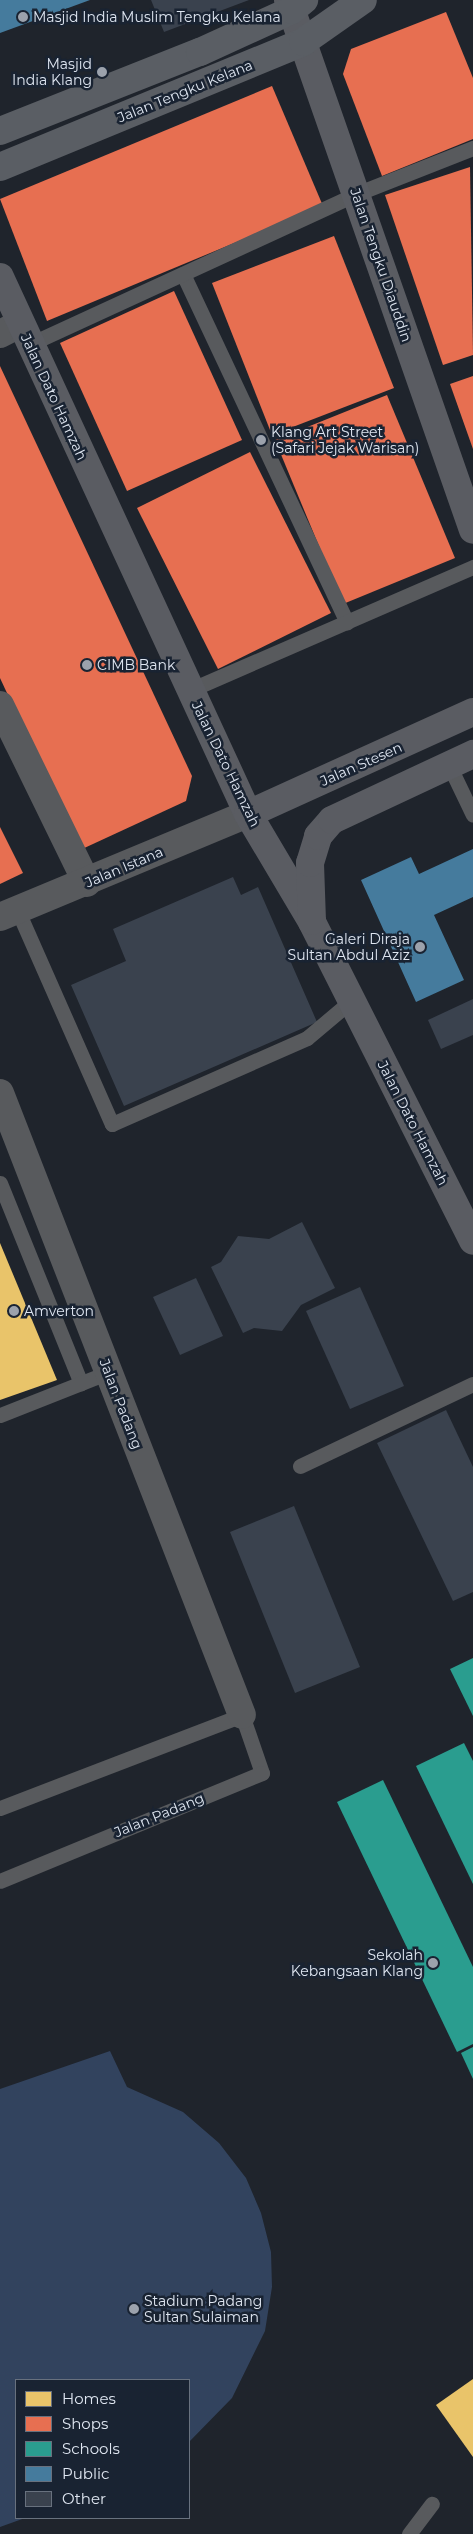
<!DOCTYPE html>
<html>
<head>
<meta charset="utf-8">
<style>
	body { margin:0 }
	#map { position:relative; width:473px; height:2534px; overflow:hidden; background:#1f242c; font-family:Montserrat,sans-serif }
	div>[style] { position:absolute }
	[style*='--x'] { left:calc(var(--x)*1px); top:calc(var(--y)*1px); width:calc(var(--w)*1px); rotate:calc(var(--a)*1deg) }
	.green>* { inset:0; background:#32435e }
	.homes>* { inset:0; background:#e9c46a }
	.shops>* { inset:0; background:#e76f51 }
	.schools>* { inset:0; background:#2a9d8f }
	.public>* { inset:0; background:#457b9d }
	.building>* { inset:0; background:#3a424e }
	.service>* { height:15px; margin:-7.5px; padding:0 7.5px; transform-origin:7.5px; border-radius:7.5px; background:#585a5d }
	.minor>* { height:28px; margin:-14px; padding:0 14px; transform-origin:14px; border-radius:14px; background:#585a5d }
	.secondary>* { height:28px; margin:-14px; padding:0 14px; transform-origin:14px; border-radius:14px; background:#5a5c62 }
	.trunk>* { height:28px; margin:-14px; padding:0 14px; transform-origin:14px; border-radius:14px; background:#5a5e64 }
	.dots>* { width:14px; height:14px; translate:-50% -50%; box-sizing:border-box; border:2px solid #192332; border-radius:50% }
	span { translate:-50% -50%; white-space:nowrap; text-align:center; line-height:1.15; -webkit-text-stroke:5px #192332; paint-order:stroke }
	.poi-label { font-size:14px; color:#dfe6f1 }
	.left { translate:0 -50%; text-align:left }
	.right { translate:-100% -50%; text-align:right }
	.street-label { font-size:14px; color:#dfe6f1 }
	.legend { position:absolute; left:15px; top:2379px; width:175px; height:140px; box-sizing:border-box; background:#192332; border:1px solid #68717e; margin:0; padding:6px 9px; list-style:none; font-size:15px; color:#dfe6f1 }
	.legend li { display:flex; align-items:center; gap:10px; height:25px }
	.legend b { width:25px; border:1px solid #68717e }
</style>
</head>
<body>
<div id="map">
	<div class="green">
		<div style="clip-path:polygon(110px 2051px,127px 2087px,183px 2112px,219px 2143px,246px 2178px,261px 2213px,271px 2252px,272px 2287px,265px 2331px,232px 2398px,189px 2442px,189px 2380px,16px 2380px,16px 2518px,25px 2518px,0 2527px,0 2089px)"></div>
	</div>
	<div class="homes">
		<div style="clip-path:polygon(0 1243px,57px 1380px,0 1400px)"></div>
		<div style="clip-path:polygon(473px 2379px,473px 2457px,436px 2405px)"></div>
	</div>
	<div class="shops">
		<div style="clip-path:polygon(446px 12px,473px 78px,473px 139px,382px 176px,343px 74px,351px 49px)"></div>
		<div style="clip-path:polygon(272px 86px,323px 206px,47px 321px,0 199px)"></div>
		<div style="clip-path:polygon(470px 167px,473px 355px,443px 365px,385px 195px)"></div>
		<div style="clip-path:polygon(334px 236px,394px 388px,272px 435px,212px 283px)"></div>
		<div style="clip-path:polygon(174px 291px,242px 440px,127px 491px,60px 343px)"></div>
		<div style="clip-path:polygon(0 366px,192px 776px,186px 801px,80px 850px,0 678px)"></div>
		<div style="clip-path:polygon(473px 376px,473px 449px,450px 384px)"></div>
		<div style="clip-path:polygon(387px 395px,455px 558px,343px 604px,275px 440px)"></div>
		<div style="clip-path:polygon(250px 452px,331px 613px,218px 669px,137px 508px)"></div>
		<div style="clip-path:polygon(0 827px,23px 873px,0 884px)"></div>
	</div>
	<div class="schools">
		<div style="clip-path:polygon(473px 1658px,473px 1716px,450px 1669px)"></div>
		<div style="clip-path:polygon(464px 1743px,473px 1761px,473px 1884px,416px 1766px)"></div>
		<div style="clip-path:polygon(383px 1780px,473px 1967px,473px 2044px,457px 2052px,337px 1802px)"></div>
		<div style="clip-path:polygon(473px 2047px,473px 2079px,461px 2053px)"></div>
	</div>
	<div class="public">
		<div style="clip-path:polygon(0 0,90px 0,0 33px)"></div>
		<div style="clip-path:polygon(473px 849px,473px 897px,434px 915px,464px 980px,416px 1002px,361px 880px,411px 857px,419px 874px)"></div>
	</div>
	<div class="building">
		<div style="clip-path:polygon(151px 0,249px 0,164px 32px)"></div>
		<div style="clip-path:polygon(233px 877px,241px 895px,258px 887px,317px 1022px,124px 1106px,71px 985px,126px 961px,113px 929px)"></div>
		<div style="clip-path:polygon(473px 999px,473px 1035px,441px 1049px,428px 1020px)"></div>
		<div style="clip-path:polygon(302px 1222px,335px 1288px,301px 1305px,282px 1331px,254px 1328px,243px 1333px,211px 1267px,221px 1262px,238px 1236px,269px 1239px)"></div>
		<div style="clip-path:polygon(196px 1278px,223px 1336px,180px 1355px,153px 1297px)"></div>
		<div style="clip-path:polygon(360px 1287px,404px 1386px,350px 1409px,306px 1311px)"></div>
		<div style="clip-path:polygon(446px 1410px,473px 1467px,473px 1592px,453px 1601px,377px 1443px)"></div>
		<div style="clip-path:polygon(294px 1506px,360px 1667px,295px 1693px,230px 1532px)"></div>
	</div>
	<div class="service">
		<div style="--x:183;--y:274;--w:385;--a:64.8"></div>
		<div style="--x:30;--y:344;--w:359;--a:-24.7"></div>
		<div style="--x:356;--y:194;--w:126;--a:-21.5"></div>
		<div style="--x:190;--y:690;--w:309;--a:-23.5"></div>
		<div style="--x:449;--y:765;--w:55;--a:64.4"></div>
		<div style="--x:17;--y:909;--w:235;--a:66.2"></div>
		<div style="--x:112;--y:1124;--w:213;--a:-23.8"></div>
		<div style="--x:307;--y:1038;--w:57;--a:-40.1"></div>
		<div style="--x:0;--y:1183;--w:216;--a:68"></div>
		<div style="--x:0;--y:1415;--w:117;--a:-21.5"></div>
		<div style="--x:300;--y:1466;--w:191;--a:-25.4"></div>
		<div style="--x:0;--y:1808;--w:259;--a:-21"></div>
		<div style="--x:242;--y:1715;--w:61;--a:71"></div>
		<div style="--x:262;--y:1773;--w:283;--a:157.6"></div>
		<div style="--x:409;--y:2534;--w:38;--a:-53"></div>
	</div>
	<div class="minor">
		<div style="--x:0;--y:334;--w:22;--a:-27"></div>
		<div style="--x:0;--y:705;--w:198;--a:64"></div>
		<div style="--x:0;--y:917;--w:269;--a:-22.6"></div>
		<div style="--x:0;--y:1093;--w:667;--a:68.74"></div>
	</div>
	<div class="secondary">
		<div style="--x:288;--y:0;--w:561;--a:70.76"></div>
		<div style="--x:0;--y:277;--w:592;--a:65.21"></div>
		<div style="--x:248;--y:814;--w:126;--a:59.3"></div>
		<div style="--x:312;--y:922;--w:357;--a:63.2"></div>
		<div style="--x:248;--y:814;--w:247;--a:-24.4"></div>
		<div style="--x:312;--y:921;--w:58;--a:-92"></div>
		<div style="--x:310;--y:863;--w:28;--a:-73"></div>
		<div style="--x:318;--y:836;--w:21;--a:-49"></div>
		<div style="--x:332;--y:820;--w:156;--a:-25.1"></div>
	</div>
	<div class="trunk">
		<div style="--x:0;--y:131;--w:215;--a:-21.6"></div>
		<div style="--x:200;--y:52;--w:101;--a:-24.5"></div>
		<div style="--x:292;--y:10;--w:16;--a:-40"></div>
		<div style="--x:0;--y:167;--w:328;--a:-22.4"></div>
		<div style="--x:303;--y:42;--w:73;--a:-35"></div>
	</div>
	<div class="dots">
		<div style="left:23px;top:17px;background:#9ca2ac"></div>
		<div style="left:102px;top:72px;background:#9ca2ac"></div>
		<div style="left:261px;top:440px;background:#9ca2ac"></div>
		<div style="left:87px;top:665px;background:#9ca2ac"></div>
		<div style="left:420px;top:947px;background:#9ca2ac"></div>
		<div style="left:14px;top:1311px;background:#9ca2ac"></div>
		<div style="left:433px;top:1963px;background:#9ca2ac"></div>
		<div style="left:134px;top:2309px;background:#9ca2ac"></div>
	</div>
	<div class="poi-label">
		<span class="left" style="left:33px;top:17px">Masjid India Muslim Tengku Kelana</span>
		<span class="right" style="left:92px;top:72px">Masjid<br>India Klang</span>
		<span class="left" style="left:271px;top:440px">Klang Art Street<br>(Safari Jejak Warisan)</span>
		<span class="left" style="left:97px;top:665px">CIMB Bank</span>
		<span class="right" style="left:410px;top:947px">Galeri Diraja<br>Sultan Abdul Aziz</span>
		<span class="left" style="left:24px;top:1311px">Amverton</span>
		<span class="right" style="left:423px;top:1963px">Sekolah<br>Kebangsaan Klang</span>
		<span class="left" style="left:144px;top:2309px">Stadium Padang<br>Sultan Sulaiman</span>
	</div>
	<div class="street-label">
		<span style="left:185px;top:91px;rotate:-22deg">Jalan Tengku Kelana</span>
		<span style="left:381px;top:265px;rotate:71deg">Jalan Tengku Diauddin</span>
		<span style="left:54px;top:397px;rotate:65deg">Jalan Dato Hamzah</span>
		<span style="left:226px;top:764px;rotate:64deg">Jalan Dato Hamzah</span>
		<span style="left:361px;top:764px;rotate:-24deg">Jalan Stesen</span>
		<span style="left:124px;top:867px;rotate:-23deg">Jalan Istana</span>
		<span style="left:413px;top:1123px;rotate:63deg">Jalan Dato Hamzah</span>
		<span style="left:121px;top:1404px;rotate:69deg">Jalan Padang</span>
		<span style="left:159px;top:1815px;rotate:-22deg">Jalan Padang</span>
	</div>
	<ul class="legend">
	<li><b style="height:14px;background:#e9c46a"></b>Homes</li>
	<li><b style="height:14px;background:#e76f51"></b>Shops</li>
	<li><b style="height:14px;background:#2a9d8f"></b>Schools</li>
	<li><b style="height:14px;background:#457b9d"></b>Public</li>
	<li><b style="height:14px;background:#3a424e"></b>Other</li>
	</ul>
</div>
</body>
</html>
